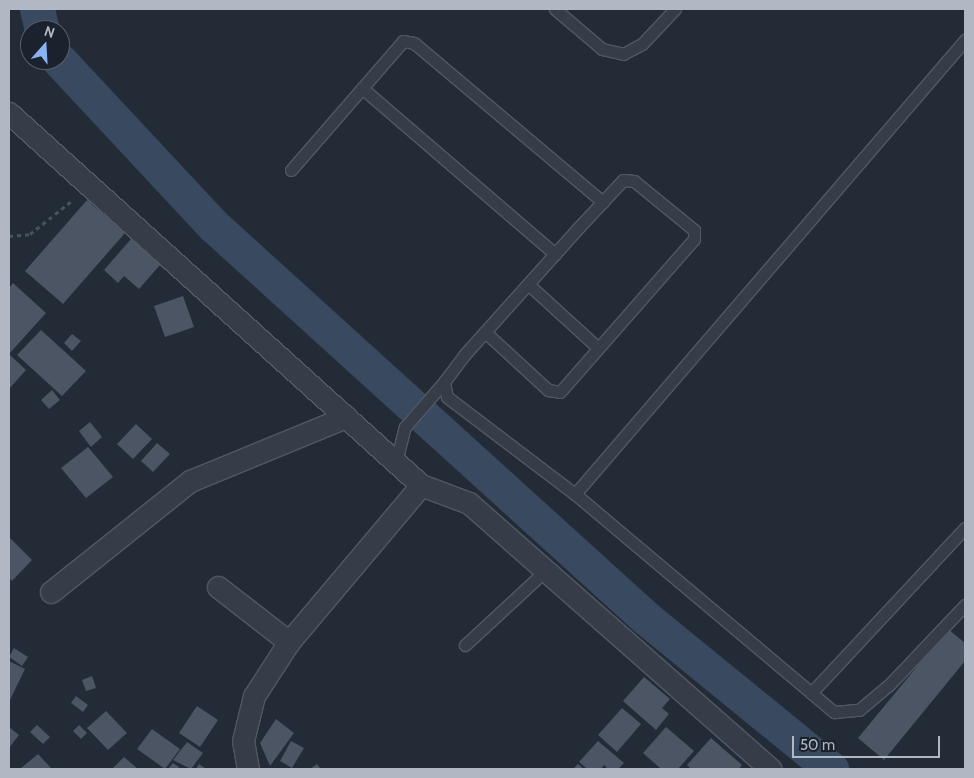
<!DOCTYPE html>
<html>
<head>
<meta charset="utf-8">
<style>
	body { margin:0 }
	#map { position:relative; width:974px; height:778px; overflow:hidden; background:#232b37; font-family:Cabin,sans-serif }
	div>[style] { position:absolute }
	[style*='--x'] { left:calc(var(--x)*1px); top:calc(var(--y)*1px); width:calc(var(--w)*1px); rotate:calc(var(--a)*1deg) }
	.river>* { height:35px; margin:-17.5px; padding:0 17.5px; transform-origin:17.5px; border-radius:17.5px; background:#394960 }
	.building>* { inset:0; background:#4b5563 }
	.path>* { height:3px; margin-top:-1.5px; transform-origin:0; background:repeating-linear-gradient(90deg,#445558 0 4px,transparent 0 8px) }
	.roads { filter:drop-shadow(1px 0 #515863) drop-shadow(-1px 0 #515863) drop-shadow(0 1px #515863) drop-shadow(0 -1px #515863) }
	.service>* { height:11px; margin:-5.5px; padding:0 5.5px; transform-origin:5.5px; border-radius:5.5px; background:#363d48 }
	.minor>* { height:21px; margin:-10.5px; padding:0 10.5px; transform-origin:10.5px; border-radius:10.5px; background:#363d48 }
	span { translate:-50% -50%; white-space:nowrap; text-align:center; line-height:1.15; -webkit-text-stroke:4px #1b222d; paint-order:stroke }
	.frame { position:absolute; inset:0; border:10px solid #b1b8c4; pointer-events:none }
	.north { position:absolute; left:20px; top:20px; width:50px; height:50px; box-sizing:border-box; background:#1b222d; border:1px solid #575e69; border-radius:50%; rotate:19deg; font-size:14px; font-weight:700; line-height:20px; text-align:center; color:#b1b8c4 }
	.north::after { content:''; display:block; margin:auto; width:18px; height:22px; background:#8ab1f0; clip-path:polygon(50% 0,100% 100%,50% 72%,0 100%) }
	.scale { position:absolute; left:792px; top:736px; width:148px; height:22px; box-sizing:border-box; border:2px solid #b1b8c4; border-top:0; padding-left:6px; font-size:15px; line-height:18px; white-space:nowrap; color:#b1b8c4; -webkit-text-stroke:4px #1b222d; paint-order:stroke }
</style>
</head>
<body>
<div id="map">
	<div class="river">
		<div style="--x:37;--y:9;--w:22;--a:77"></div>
		<div style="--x:59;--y:60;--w:227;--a:47"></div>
		<div style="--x:214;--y:226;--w:583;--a:42.22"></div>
		<div style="--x:646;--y:618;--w:239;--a:39.2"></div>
	</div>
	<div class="building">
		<div style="clip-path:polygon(87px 200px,125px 233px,63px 304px,25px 271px)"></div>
		<div style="clip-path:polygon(131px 239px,161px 264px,139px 289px,124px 276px,118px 283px,104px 270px)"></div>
		<div style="clip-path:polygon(13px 283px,46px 313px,9px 354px,9px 288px)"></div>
		<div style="clip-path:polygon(183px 296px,194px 327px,165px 337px,154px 306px)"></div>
		<div style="clip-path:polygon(41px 330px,86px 371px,62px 396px,17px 355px)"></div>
		<div style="clip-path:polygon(72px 334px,81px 341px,72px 351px,64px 343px)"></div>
		<div style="clip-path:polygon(10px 355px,26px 370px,9px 389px,9px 357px)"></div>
		<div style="clip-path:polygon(52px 390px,60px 400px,49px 409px,41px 400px)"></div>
		<div style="clip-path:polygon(90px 422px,102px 437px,91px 447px,79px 431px)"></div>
		<div style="clip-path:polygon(136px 424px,152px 439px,133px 459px,117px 444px)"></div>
		<div style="clip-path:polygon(157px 443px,170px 454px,153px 472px,141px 461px)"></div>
		<div style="clip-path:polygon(88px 447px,113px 477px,86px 498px,61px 468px)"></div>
		<div style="clip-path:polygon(9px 537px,32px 560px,12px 581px,9px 578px)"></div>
		<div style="clip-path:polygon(948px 629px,965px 643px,965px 661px,884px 760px,858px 738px)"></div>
		<div style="clip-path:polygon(14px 648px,28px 657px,22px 666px,9px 657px)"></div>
		<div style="clip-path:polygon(9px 661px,25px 669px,9px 702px)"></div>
		<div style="clip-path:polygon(92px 676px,96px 688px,86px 691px,82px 680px)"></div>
		<div style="clip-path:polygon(644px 677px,670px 699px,662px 708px,669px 714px,656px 730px,623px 701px)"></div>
		<div style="clip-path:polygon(76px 696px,88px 705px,83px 712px,71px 703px)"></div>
		<div style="clip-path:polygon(197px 706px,218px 720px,200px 747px,179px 733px)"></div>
		<div style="clip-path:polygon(622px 708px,641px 724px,617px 752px,598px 735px)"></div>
		<div style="clip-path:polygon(106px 711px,127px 733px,108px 750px,87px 728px)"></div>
		<div style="clip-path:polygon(276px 719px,294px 733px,270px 766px,260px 743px)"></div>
		<div style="clip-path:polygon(37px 725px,50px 737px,43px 744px,30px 732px)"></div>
		<div style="clip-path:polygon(79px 725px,87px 733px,81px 739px,73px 731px)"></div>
		<div style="clip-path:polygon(9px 727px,19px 735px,9px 748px)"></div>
		<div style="clip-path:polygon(666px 727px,694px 751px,678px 769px,661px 769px,643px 753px)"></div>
		<div style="clip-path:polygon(152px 729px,180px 749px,165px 769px,137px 749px)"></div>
		<div style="clip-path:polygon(711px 738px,742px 765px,739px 769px,691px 769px,687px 765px)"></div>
		<div style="clip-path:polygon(291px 741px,304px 748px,292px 768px,280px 761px)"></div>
		<div style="clip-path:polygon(598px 741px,624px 763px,618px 769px,608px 769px,604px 765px,601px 769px,587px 769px,579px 762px)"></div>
		<div style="clip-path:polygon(187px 742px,203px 753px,191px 769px,173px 760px)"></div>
		<div style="clip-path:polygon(38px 754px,52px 769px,20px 769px)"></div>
		<div style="clip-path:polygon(124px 757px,138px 769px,112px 769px)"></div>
		<div style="clip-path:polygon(173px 763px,179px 767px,178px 769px,168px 769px)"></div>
		<div style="clip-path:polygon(199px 764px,206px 769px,196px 769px)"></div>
		<div style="clip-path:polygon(317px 764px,321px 769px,310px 769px)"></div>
		<div style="clip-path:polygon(578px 764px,584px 769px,573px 769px)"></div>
	</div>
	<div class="path">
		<div style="--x:9;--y:236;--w:21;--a:-5"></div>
		<div style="--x:30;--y:234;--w:56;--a:-38.5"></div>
	</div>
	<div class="roads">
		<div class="service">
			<div style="--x:555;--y:9;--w:62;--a:40.4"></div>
			<div style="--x:602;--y:49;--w:22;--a:13"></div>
			<div style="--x:623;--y:54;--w:21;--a:-28"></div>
			<div style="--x:642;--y:44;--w:48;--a:-46.7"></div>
			<div style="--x:362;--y:88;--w:255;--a:40.7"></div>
			<div style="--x:291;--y:170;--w:171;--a:-49"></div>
			<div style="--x:403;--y:41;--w:11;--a:10"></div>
			<div style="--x:414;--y:43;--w:247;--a:40.1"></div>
			<div style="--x:528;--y:284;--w:95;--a:42.4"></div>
			<div style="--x:485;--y:332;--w:86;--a:42.6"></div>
			<div style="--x:548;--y:390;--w:12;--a:9"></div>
			<div style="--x:560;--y:392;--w:203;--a:-48.8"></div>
			<div style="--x:694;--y:239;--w:9;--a:-90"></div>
			<div style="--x:694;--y:230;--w:77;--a:-140.8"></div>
			<div style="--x:634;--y:181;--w:11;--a:-175"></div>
			<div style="--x:623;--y:180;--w:64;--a:133.1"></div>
			<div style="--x:579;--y:227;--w:171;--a:131.9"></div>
			<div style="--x:465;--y:354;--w:35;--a:127"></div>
			<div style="--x:444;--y:382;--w:15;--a:79"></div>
			<div style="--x:447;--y:397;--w:161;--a:37.2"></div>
			<div style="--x:575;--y:494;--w:339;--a:40.1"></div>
			<div style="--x:834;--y:712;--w:25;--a:-5"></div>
			<div style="--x:859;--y:710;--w:38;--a:-40"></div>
			<div style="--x:888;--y:686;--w:112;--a:-46.5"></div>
			<div style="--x:396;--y:462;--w:36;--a:-76"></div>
			<div style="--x:405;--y:427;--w:60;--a:-49.1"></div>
			<div style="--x:575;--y:494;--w:599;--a:-49.34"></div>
			<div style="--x:465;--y:645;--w:109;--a:-42.8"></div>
			<div style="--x:811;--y:693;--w:226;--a:-47"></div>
		</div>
		<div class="minor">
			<div style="--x:9;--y:113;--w:555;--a:42.08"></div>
			<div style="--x:421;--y:485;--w:51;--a:20.6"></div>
			<div style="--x:469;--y:503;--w:402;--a:41.4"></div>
			<div style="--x:218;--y:587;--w:90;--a:37.8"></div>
			<div style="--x:51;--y:592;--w:178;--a:-38.6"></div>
			<div style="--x:190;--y:481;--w:169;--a:-22.3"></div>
			<div style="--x:248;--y:769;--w:28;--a:-100"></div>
			<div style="--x:243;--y:741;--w:46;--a:-76.3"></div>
			<div style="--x:254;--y:696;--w:64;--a:-57.1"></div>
			<div style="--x:289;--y:642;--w:205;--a:-49.9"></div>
		</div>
	</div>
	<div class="frame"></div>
	<div class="north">N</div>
	<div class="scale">50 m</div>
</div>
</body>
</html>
